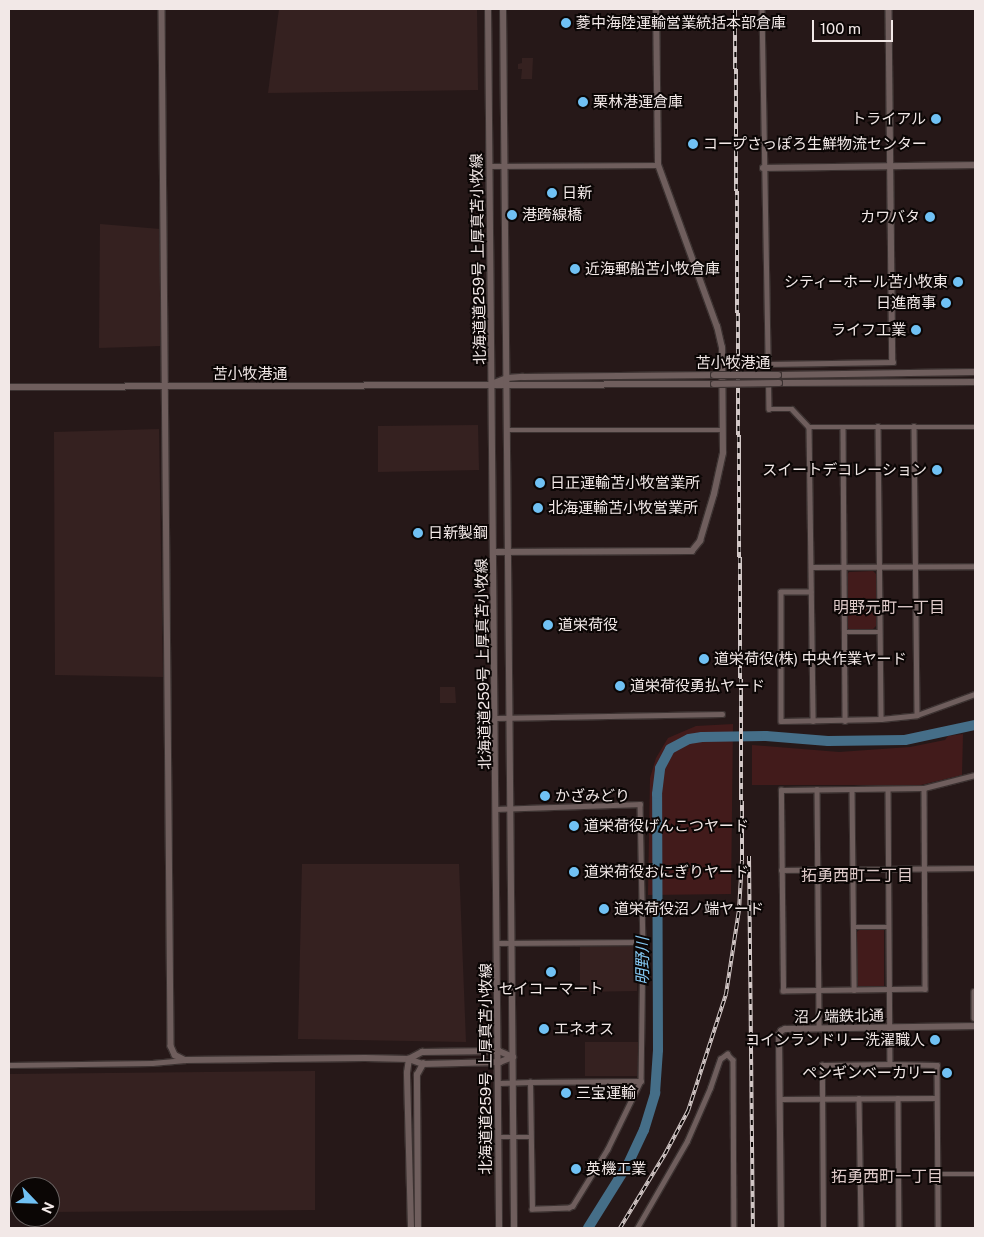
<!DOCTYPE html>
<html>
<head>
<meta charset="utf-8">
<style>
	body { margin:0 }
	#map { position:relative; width:984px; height:1237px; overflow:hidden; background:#261818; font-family:"Public Sans","Noto Sans JP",sans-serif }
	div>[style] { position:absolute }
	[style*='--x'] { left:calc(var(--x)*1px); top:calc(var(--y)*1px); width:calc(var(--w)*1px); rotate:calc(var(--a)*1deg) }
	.built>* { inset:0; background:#352120 }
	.green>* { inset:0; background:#421b1b }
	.river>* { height:10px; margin:-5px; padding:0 5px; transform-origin:5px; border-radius:5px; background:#456e88 }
	.roads { filter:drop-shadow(1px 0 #3c3231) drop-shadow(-1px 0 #3c3231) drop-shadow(0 1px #3c3231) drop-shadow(0 -1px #3c3231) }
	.minor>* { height:4.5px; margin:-2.25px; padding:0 2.25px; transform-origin:2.25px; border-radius:2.25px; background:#6f5e5d }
	.tertiary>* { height:5.5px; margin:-2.75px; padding:0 2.75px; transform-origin:2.75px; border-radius:2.75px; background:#6f5e5d }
	.secondary>* { height:6px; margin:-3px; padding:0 3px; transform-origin:3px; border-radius:3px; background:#6f5e5d }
	.rail>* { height:4px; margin-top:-2px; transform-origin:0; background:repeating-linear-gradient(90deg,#0b0605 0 5.5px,#d2c7c6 0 11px); box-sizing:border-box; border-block:1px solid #d2c7c6 }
	.bridges { filter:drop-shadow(1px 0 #3c3231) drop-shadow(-1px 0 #3c3231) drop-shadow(0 1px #3c3231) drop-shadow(0 -1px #3c3231) }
	.tertiary-bridge>* { height:5.5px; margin:-2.75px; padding:0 2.75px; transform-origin:2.75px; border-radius:2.75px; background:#6f5e5d }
	.dots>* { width:14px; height:14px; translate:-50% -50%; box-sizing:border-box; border:2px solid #0b0605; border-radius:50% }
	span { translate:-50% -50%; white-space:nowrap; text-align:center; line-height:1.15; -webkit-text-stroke:4px #0b0605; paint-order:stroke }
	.poi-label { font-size:15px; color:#f2e8e7 }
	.left { translate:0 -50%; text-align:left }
	.right { translate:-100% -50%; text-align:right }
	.street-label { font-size:15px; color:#f2e8e7 }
	.neighbourhood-label { font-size:16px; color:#dfcbca }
	.water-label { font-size:16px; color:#84c8f3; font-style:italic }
	.frame { position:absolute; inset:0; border:10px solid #f2e8e7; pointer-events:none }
	.north { position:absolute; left:10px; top:1177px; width:50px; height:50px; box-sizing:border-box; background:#0b0605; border:1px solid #67605f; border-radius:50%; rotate:114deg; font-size:14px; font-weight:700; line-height:20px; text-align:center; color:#f2e8e7 }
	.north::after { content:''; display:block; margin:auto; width:18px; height:22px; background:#70c1f4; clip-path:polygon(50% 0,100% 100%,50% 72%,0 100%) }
	.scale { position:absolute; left:812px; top:20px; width:81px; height:22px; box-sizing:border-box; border:2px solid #f2e8e7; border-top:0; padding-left:6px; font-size:15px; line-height:18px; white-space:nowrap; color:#f2e8e7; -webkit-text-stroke:4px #0b0605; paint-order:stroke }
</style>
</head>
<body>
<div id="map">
	<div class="built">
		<div style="clip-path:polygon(279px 9px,477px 9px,478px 90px,268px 93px)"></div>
		<div style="clip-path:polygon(522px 58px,533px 58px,532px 79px,521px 79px,522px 69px,518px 69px,518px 64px,522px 63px)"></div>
		<div style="clip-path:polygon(100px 224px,160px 229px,161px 346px,99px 348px)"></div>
		<div style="clip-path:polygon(478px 425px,479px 470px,378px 472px,378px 426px)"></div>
		<div style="clip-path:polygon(159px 429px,163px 677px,55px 675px,54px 432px)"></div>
		<div style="clip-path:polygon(440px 687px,455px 687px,456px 703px,440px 703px)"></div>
		<div style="clip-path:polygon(302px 864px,459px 864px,466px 1042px,298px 1039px)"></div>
		<div style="clip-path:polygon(637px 946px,637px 991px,580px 992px,580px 947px)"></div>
		<div style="clip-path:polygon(585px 1042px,639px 1042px,637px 1076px,585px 1076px)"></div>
		<div style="clip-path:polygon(315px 1071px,315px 1210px,50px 1212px,50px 1187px,20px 1187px,20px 1212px,9px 1212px,9px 1074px)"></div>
	</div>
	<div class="green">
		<div style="clip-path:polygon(873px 571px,876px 574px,876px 626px,873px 629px,849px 629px,846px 627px,847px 575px,849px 572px)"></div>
		<div style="clip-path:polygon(733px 724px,731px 894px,648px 895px,650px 778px,656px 758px,668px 738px,696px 726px)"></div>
		<div style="clip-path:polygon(963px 734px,962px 775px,921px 785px,752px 785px,752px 745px,839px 752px,910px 747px,945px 740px,948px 736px)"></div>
		<div style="clip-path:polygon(859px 930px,884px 930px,884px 986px,860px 987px,857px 985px,856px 933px)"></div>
	</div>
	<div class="river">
		<div style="--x:588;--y:1228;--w:75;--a:-58"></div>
		<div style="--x:628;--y:1164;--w:38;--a:-65"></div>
		<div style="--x:644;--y:1130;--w:39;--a:-73"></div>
		<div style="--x:655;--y:1093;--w:43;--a:-86"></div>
		<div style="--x:658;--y:1050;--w:256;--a:-90.2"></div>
		<div style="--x:657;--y:794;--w:26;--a:-83"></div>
		<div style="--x:660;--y:768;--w:21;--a:-62"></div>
		<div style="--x:670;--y:749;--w:21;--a:-28"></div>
		<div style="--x:689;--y:739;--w:13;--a:-9"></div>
		<div style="--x:702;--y:737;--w:64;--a:-0.9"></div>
		<div style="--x:766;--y:736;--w:62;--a:4.6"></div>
		<div style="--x:828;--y:741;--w:77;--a:-0.7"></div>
		<div style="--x:905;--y:740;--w:72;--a:-12.1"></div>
	</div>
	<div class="roads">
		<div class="minor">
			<div style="--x:762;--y:9;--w:400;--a:89"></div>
			<div style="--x:769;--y:409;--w:23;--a:0"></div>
			<div style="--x:792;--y:409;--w:25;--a:47"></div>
			<div style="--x:809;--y:427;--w:294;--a:89.2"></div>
			<div style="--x:490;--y:166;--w:168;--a:-0.3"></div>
			<div style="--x:768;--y:364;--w:125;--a:-0.9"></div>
			<div style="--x:878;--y:426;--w:293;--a:89.4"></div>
			<div style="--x:914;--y:426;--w:289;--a:89.4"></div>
			<div style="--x:809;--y:427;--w:166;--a:0"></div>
			<div style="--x:843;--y:427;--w:294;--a:89.6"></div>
			<div style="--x:507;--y:430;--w:216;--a:0"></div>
			<div style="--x:811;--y:567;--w:164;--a:-0.3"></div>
			<div style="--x:811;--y:592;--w:30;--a:180"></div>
			<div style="--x:781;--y:592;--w:129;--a:90"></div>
			<div style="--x:781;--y:721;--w:100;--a:-1.1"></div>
			<div style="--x:881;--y:719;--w:36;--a:-6"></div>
			<div style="--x:917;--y:715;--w:62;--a:-19.9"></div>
			<div style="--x:844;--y:632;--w:36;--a:0"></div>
			<div style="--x:496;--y:718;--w:226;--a:-1"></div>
			<div style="--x:924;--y:788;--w:201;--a:89.7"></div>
			<div style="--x:925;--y:989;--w:142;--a:179.2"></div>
			<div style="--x:783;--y:991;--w:201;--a:-90.6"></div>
			<div style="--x:781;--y:790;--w:143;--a:-0.8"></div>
			<div style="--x:924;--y:788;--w:53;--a:-14.3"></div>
			<div style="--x:817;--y:789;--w:239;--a:89.5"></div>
			<div style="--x:852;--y:789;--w:201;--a:89.4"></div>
			<div style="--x:888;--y:789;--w:275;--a:89.6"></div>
			<div style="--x:497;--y:809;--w:143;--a:-2"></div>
			<div style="--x:640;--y:804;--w:138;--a:88.8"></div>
			<div style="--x:643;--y:942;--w:139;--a:90.8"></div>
			<div style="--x:641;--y:1081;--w:76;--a:115.9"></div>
			<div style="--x:608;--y:1149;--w:67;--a:121.6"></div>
			<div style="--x:573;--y:1206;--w:4;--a:153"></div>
			<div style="--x:569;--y:1208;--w:37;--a:178"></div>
			<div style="--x:532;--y:1209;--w:127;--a:-90.9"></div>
			<div style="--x:530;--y:1082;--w:111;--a:-0.5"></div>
			<div style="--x:781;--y:870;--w:194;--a:-0.6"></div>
			<div style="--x:853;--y:927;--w:35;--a:0"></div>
			<div style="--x:498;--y:943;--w:145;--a:-0.4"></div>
			<div style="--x:9;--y:1065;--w:143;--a:-0.8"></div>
			<div style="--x:152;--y:1063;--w:33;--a:-5"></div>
			<div style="--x:500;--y:1083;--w:30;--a:-2"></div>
			<div style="--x:859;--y:1098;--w:130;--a:89.1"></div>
			<div style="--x:898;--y:1098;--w:130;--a:89.6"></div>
			<div style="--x:780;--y:1099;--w:156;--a:-0.4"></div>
			<div style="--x:499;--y:1137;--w:32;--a:0"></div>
			<div style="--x:937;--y:1174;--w:38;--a:0"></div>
			<div style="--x:637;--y:1228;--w:100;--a:-60.1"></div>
			<div style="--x:687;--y:1141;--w:58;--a:-66.5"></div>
			<div style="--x:710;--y:1088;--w:31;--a:-71"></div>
			<div style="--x:720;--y:1059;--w:9;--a:-36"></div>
			<div style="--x:727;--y:1054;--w:8;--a:45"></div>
			<div style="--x:733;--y:1060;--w:168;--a:89.7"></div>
			<div style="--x:823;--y:1228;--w:163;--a:-90.4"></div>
			<div style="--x:822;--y:1065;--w:68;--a:-0.8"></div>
			<div style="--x:890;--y:1064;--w:47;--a:1.2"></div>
			<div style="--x:937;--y:1065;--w:163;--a:89.6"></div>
		</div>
		<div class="tertiary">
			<div style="--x:162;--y:9;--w:1037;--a:89.5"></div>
			<div style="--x:171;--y:1046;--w:10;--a:66"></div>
			<div style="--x:175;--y:1055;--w:11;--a:27"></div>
			<div style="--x:185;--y:1060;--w:180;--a:-0.6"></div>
			<div style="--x:365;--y:1058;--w:44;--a:1.3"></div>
			<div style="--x:409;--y:1059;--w:15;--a:20"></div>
			<div style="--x:423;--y:1064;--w:77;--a:-1.5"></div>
			<div style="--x:500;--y:1062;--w:14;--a:-21"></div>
			<div style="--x:889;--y:9;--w:353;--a:89.4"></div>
			<div style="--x:763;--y:168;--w:212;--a:-0.8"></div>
			<div style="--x:778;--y:375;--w:197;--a:-0.9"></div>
			<div style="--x:494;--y:383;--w:14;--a:-21"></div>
			<div style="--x:507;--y:378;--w:16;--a:-4"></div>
			<div style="--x:523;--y:377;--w:191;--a:-0.6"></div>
			<div style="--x:779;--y:383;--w:196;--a:-0.3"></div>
			<div style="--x:9;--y:387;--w:705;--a:-0.24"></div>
			<div style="--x:494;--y:552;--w:198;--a:-0.3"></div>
			<div style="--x:692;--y:551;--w:13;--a:-51"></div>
			<div style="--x:700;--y:541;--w:49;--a:-73.4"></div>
			<div style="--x:714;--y:494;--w:42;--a:-77.6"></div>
			<div style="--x:723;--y:453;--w:105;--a:-90.5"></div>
			<div style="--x:722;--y:348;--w:22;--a:-103"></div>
			<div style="--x:717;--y:327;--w:172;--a:-110"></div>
			<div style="--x:658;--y:165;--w:156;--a:-90.7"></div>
			<div style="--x:975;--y:992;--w:26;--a:90"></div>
			<div style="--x:411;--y:1228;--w:155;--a:-91.5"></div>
			<div style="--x:407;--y:1073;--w:14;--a:-82"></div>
			<div style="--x:409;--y:1059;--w:15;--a:-28"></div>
			<div style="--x:422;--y:1052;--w:77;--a:-0.7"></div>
			<div style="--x:499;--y:1051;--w:15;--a:23"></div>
			<div style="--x:418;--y:1228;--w:153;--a:-90.4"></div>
			<div style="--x:417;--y:1075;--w:13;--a:-61"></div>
			<div style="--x:781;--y:1228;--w:193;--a:-90.6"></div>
			<div style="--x:779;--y:1035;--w:4;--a:-63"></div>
			<div style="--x:781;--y:1031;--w:4;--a:-27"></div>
			<div style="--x:785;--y:1029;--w:190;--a:-0.9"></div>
		</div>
		<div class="secondary">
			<div style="--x:488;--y:9;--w:1219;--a:89.48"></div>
			<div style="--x:503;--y:9;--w:1219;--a:89.48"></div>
		</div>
	</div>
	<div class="rail">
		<div style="--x:749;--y:856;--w:372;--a:89.4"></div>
		<div style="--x:620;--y:1228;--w:87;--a:-58.7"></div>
		<div style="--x:665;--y:1154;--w:49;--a:-61.9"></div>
		<div style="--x:688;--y:1111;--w:123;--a:-72"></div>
		<div style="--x:726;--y:994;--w:85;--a:-81.2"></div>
		<div style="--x:739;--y:910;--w:50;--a:-86.6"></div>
		<div style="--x:742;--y:860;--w:851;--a:-90.47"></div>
	</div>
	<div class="bridges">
		<div class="tertiary-bridge">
			<div style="--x:714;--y:375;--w:64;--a:0"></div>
			<div style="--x:714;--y:384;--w:65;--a:-0.9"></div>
		</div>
	</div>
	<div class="dots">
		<div style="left:566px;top:23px;background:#70c1f4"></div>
		<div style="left:583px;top:102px;background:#70c1f4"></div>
		<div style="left:936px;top:119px;background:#70c1f4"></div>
		<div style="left:693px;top:144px;background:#70c1f4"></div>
		<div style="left:552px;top:193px;background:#70c1f4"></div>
		<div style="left:512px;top:215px;background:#70c1f4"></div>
		<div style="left:930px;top:217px;background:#70c1f4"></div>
		<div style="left:575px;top:269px;background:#70c1f4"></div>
		<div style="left:958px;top:282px;background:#70c1f4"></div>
		<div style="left:946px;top:303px;background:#70c1f4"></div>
		<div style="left:916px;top:330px;background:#70c1f4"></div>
		<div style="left:937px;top:470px;background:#70c1f4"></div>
		<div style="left:540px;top:483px;background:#70c1f4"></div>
		<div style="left:538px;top:508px;background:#70c1f4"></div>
		<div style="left:418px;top:533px;background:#70c1f4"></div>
		<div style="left:548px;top:625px;background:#70c1f4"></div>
		<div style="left:704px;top:659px;background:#70c1f4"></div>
		<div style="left:620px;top:686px;background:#70c1f4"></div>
		<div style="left:545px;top:796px;background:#70c1f4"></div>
		<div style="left:574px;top:826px;background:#70c1f4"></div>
		<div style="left:574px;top:872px;background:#70c1f4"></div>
		<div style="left:604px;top:909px;background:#70c1f4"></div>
		<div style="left:551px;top:972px;background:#70c1f4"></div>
		<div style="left:544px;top:1029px;background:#70c1f4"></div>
		<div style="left:935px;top:1040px;background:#70c1f4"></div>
		<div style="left:947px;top:1073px;background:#70c1f4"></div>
		<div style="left:566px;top:1093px;background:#70c1f4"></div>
		<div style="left:576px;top:1169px;background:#70c1f4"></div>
	</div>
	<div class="poi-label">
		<span class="left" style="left:576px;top:23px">菱中海陸運輸営業統括本部倉庫</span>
		<span class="left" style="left:593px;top:102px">栗林港運倉庫</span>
		<span class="right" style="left:926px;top:119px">トライアル</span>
		<span class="left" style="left:703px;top:144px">コープさっぽろ生鮮物流センター</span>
		<span class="left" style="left:562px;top:193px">日新</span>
		<span class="left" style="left:522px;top:215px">港跨線橋</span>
		<span class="right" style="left:920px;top:217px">カワバタ</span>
		<span class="left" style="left:585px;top:269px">近海郵船苫小牧倉庫</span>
		<span class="right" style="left:948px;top:282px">シティーホール苫小牧東</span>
		<span class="right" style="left:936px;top:303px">日進商事</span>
		<span class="right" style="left:906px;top:330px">ライフ工業</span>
		<span class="right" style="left:927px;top:470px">スイートデコレーション</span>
		<span class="left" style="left:550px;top:483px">日正運輸苫小牧営業所</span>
		<span class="left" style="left:548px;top:508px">北海運輸苫小牧営業所</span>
		<span class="left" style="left:428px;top:533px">日新製鋼</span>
		<span class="left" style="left:558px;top:625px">道栄荷役</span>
		<span class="left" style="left:714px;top:659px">道栄荷役(株) 中央作業ヤード</span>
		<span class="left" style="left:630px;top:686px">道栄荷役勇払ヤード</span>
		<span class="left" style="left:555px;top:796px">かざみどり</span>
		<span class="left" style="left:584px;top:826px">道栄荷役げんこつヤード</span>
		<span class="left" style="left:584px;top:872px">道栄荷役おにぎりヤード</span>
		<span class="left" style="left:614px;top:909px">道栄荷役沼ノ端ヤード</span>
		<span style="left:551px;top:989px">セイコーマート</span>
		<span class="left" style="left:554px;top:1029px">エネオス</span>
		<span class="right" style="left:925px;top:1040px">コインランドリー洗濯職人</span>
		<span class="right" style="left:937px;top:1073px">ペンギンベーカリー</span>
		<span class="left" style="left:576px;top:1093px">三宝運輸</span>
		<span class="left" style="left:586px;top:1169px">英機工業</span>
	</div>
	<div class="street-label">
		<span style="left:478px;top:259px;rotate:-91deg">北海道道259号 上厚真苫小牧線</span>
		<span style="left:733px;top:363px">苫小牧港通</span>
		<span style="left:250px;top:374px">苫小牧港通</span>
		<span style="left:483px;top:664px;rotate:-91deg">北海道道259号 上厚真苫小牧線</span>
		<span style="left:839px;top:1016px;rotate:-1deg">沼ノ端鉄北通</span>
		<span style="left:486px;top:1069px;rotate:-90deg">北海道道259号 上厚真苫小牧線</span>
	</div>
	<div class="neighbourhood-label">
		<span style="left:889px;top:608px">明野元町一丁目</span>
		<span style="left:857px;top:876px">拓勇西町二丁目</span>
		<span style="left:887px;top:1177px">拓勇西町一丁目</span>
	</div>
	<div class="water-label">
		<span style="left:643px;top:961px;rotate:-90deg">明野川</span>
	</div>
	<div class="frame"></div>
	<div class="north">N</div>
	<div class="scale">100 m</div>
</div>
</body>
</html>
